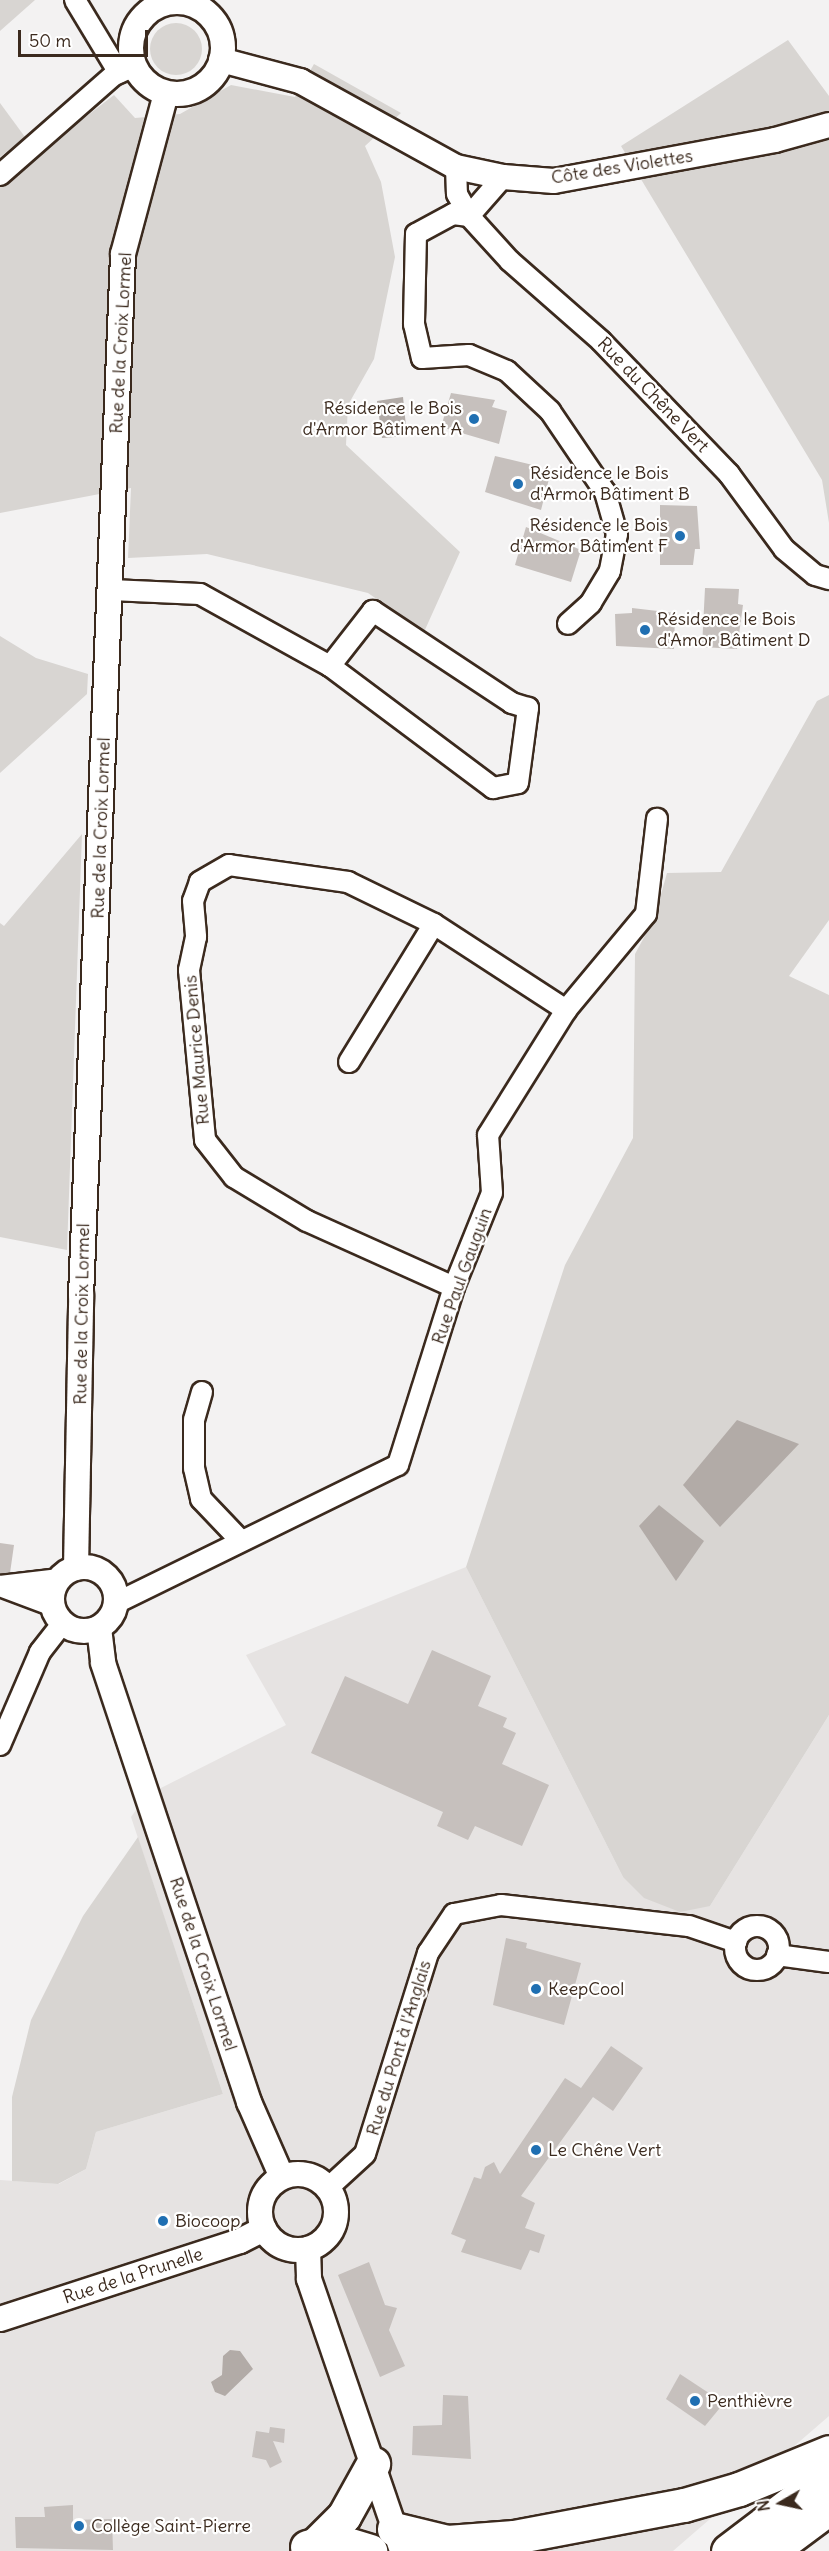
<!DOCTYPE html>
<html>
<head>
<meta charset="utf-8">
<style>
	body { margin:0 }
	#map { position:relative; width:829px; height:2551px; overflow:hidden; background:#f3f2f2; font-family:Delius,sans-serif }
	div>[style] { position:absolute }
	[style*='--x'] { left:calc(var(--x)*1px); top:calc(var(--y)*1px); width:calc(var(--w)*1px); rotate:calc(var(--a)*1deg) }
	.built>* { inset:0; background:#e6e3e2 }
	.green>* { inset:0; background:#d8d5d2 }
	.round { border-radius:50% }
	.water>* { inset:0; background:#b2aba7 }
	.building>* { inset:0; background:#c6c0bd }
	.roads { filter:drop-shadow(2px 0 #3b2a1e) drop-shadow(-2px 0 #3b2a1e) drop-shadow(0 2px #3b2a1e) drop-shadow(0 -2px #3b2a1e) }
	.minor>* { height:20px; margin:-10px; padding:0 10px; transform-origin:10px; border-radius:10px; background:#fff }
	.minor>.ring { margin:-10px; padding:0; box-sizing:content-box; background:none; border:20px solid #fff; border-radius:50% }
	.tertiary>* { height:24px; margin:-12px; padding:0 12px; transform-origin:12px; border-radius:12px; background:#fff }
	.tertiary>.ring { margin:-12px; padding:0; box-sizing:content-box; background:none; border:24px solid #fff; border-radius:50% }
	.trunk>* { height:33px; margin:-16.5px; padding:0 16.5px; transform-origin:16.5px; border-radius:16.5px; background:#fff }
	.dots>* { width:16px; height:16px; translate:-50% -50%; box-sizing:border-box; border:3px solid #fff; border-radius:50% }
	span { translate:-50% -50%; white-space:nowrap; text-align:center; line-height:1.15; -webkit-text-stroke:4.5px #fff; paint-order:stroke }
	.street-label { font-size:18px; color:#3b2a1e }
	.poi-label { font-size:18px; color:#3b2a1e }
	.right { translate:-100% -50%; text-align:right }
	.left { translate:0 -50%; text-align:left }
	.north { position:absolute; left:751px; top:2473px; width:60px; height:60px; -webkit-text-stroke:4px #fff; paint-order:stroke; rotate:261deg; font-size:16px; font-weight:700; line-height:24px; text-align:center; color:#3b2a1e }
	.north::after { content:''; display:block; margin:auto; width:21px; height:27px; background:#3b2a1e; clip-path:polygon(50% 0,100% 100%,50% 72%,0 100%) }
	.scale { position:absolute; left:18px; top:30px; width:130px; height:27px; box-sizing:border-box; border:3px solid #3b2a1e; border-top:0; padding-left:8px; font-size:18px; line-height:21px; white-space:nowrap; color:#3b2a1e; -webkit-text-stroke:4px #fff; paint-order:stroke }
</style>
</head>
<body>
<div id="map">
	<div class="built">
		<div style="clip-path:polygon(466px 1567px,623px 1877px,710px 1906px,829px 1715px,829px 2416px,673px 2551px,0 2551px,0 2180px,59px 2184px,86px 2169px,96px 2132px,223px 2094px,131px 1817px,147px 1795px,286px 1725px,246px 1655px)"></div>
	</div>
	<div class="green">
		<div style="clip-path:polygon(0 0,35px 0,0 31px)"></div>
		<div class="round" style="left:150px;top:23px;width:52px;height:52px"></div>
		<div style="clip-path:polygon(788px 40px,829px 96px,829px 523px,822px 480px,621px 146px)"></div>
		<div style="clip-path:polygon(314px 64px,401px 113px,365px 146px,381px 182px,395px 257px,374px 359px,348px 405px,346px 445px,460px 552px,424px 632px,368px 593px,207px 554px,128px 558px,131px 488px,0 513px,0 183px,114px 95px,135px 118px,180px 114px,231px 85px,295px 97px)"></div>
		<div style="clip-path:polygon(0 103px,25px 137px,0 157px)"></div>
		<div style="clip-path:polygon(0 636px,36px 658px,88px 674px,87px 694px,0 773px)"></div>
		<div style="clip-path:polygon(829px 695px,829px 920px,789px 976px,829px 995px,829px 1715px,710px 1906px,680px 1912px,644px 1898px,623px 1877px,466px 1567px,565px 1265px,633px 1138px,635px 954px,654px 919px,667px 873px,721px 872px,817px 701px)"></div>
		<div style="clip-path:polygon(82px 834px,67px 1250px,0 1237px,0 923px,4px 926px)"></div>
		<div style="clip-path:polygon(138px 1837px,223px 2094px,96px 2132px,86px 2169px,58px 2184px,12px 2181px,12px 2097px,31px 2020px,83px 1916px)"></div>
	</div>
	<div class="water">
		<div style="clip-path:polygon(403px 397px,407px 436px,382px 438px,377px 401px)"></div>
		<div style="clip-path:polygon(737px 1420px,799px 1444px,720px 1527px,683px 1485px)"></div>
		<div style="clip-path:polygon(659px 1505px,704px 1541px,676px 1581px,639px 1526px)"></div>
		<div style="clip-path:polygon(230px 2350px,240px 2351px,253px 2369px,225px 2396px,215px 2392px,211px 2382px,222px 2375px,223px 2356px)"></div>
	</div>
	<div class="building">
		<div style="clip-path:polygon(451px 393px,495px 400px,492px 407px,507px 411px,499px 444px,441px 427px)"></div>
		<div style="clip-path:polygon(495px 456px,537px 466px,535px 471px,550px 475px,541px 510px,485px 492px)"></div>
		<div style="clip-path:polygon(660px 505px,697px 506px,700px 549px,695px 549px,693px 565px,660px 565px)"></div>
		<div style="clip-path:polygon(526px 527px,581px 550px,571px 582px,515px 565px)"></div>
		<div style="clip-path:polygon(705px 588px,739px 589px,738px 604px,743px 605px,737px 649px,702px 647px)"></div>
		<div style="clip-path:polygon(632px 608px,675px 613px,674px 649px,616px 646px,615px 614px,632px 613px)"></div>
		<div style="clip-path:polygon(0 1543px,14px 1545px,10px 1573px,0 1574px)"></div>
		<div style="clip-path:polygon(432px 1650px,491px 1676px,478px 1706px,507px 1718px,503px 1727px,516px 1733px,502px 1764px,549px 1785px,522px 1846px,475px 1826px,468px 1840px,437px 1826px,443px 1812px,311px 1753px,345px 1676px,408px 1704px)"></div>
		<div style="clip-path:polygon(506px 1938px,527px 1943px,526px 1948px,581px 1963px,564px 2025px,493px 2005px)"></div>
		<div style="clip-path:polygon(611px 2046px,643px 2068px,613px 2111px,593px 2097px,521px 2196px,535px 2203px,525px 2228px,545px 2235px,539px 2253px,530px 2250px,521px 2270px,461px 2252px,466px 2240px,451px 2234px,474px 2177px,481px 2179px,485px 2167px,494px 2162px,500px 2174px,565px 2078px,581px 2088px)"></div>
		<div style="clip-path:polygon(369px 2262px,385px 2305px,397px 2308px,389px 2330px,405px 2366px,380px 2377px,338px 2275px)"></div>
		<div style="clip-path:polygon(680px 2374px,724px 2403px,705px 2426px,666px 2399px)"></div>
		<div style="clip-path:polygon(443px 2395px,468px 2396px,471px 2459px,412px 2455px,413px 2426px,442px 2425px)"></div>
		<div style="clip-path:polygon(270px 2427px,285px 2429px,284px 2443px,273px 2441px,282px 2462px,270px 2468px,266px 2460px,252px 2457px,256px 2431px,269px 2433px)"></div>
		<div style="clip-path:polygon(73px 2505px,73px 2520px,112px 2519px,113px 2550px,16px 2548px,15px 2517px,45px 2517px,44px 2507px)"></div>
	</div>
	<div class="roads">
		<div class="minor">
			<div style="--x:75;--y:0;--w:85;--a:58.9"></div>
			<div style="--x:190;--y:3;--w:4;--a:-56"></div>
			<div style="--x:456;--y:167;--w:27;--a:88"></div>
			<div style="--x:457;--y:194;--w:25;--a:61"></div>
			<div style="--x:469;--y:216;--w:61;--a:47.7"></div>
			<div style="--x:510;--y:261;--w:121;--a:41.3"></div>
			<div style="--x:601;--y:341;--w:185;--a:46.1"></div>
			<div style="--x:729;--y:474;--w:93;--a:53.7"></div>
			<div style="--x:784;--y:549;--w:40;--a:40"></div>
			<div style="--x:815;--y:575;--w:15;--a:16"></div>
			<div style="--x:0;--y:175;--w:152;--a:-41.3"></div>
			<div style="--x:114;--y:75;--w:22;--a:-24"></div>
			<div style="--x:469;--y:216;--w:16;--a:-173"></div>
			<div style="--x:453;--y:214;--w:42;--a:151.6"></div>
			<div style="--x:416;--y:234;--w:90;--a:91.3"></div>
			<div style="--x:414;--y:324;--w:35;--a:77"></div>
			<div style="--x:422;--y:358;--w:47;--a:-3.7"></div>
			<div style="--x:469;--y:355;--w:41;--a:22.8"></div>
			<div style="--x:507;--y:371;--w:59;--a:42.9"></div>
			<div style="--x:550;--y:411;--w:98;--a:55.8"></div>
			<div style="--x:605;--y:492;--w:44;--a:74.1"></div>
			<div style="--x:617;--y:534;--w:38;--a:101"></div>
			<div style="--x:610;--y:571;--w:37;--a:121"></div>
			<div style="--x:591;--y:603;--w:31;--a:138"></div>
			<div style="--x:469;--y:216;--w:52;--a:-48.9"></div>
			<div style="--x:111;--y:590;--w:89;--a:2.6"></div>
			<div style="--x:200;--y:594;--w:149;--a:29"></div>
			<div style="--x:330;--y:666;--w:204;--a:36.8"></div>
			<div style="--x:493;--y:788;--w:25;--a:-11"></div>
			<div style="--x:518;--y:783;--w:76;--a:-82.4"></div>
			<div style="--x:528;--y:708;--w:17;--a:-163"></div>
			<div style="--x:512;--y:703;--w:167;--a:-146.5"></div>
			<div style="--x:373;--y:611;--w:70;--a:128"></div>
			<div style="--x:434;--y:924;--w:96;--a:-154"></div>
			<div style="--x:348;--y:882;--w:120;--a:-171.9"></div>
			<div style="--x:229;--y:865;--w:34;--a:150"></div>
			<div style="--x:200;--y:882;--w:20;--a:110"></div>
			<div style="--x:193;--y:901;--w:36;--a:85"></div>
			<div style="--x:196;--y:937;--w:34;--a:102"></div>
			<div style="--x:189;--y:970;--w:171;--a:84.6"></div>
			<div style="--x:205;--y:1140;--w:47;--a:51.9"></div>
			<div style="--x:234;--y:1177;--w:85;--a:31.1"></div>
			<div style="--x:307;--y:1221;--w:161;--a:24.2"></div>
			<div style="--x:349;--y:1062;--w:162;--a:-58.4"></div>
			<div style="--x:434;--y:924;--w:158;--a:33.1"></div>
			<div style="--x:202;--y:1392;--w:29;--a:106"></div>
			<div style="--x:194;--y:1420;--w:48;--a:90"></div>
			<div style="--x:194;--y:1468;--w:32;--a:77"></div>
			<div style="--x:201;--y:1499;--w:58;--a:46.4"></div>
			<div style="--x:116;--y:1603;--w:314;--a:-26.1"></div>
			<div style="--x:398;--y:1465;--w:187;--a:-72.5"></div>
			<div style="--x:454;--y:1287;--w:101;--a:-68"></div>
			<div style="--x:492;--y:1193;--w:58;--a:-93.9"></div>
			<div style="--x:488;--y:1135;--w:147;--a:-58"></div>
			<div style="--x:566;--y:1010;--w:125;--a:-50.2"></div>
			<div style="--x:646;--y:914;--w:96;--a:-83.4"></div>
			<div style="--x:53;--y:1606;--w:57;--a:-159.3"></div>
			<div style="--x:0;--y:1586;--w:60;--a:-6.7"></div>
			<div style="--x:0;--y:1745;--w:101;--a:-66.7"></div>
			<div style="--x:40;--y:1652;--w:37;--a:-52"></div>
			<div class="ring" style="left:735px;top:1926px;width:24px;height:24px"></div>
			<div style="--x:777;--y:1955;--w:52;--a:7.7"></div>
			<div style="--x:328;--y:2188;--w:50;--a:-42.6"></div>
			<div style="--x:365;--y:2154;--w:211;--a:-72.6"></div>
			<div style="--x:428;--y:1953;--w:47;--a:-56.3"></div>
			<div style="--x:454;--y:1914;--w:48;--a:-10.8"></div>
			<div style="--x:501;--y:1905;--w:189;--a:6.4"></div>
			<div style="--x:689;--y:1926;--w:50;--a:18.8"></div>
		</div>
		<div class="tertiary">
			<div class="ring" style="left:131px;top:2px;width:68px;height:68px"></div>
			<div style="--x:221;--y:60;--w:82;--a:14.9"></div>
			<div style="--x:300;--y:81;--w:178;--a:28.9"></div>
			<div style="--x:456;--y:167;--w:48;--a:12"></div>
			<div style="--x:503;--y:177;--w:51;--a:4.5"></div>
			<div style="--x:554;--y:181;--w:225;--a:-10.5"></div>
			<div style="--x:775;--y:140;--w:56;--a:-15.5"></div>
			<div class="ring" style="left:52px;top:1567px;width:40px;height:40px"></div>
			<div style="--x:76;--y:1568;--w:272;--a:-88.9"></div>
			<div style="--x:81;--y:1296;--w:1043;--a:-87.69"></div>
			<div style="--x:123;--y:254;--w:166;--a:-75"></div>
			<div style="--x:99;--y:1628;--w:35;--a:83"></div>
			<div style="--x:103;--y:1663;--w:463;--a:71.6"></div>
			<div style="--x:249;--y:2102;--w:82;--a:66.3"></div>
			<div class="ring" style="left:260px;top:2174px;width:52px;height:52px"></div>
			<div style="--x:308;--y:2249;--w:30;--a:88"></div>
			<div style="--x:309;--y:2279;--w:287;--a:71.1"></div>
			<div style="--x:0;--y:2319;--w:252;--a:-18"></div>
			<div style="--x:240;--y:2241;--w:27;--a:-27"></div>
		</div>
		<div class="trunk">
			<div style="--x:394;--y:2529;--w:55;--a:13.8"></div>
			<div style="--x:447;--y:2542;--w:67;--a:-4.3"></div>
			<div style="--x:514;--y:2537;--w:173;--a:-10.7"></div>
			<div style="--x:684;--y:2505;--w:57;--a:-16.2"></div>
			<div style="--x:739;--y:2489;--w:97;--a:-22.3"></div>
			<div style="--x:317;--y:2543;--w:38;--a:-45"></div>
			<div style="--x:344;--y:2516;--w:60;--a:-60.9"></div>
			<div style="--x:307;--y:2547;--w:28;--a:-15"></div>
			<div style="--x:334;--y:2540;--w:38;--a:17"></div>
			<div style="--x:728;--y:2551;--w:127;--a:-37.3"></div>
			<div style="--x:771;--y:2551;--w:72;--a:-36.6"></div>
		</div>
	</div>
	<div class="dots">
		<div style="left:474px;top:419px;background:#1f6fb2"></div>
		<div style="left:518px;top:484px;background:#1f6fb2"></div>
		<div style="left:680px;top:536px;background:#1f6fb2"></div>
		<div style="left:645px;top:630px;background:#1f6fb2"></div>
		<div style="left:536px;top:1989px;background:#1f6fb2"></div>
		<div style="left:536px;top:2150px;background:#1f6fb2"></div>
		<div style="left:163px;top:2221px;background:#1f6fb2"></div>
		<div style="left:695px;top:2401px;background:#1f6fb2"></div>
		<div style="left:79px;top:2526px;background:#1f6fb2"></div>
	</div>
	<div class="street-label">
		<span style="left:622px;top:167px;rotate:-9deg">Côte des Violettes</span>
		<span style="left:121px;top:343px;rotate:-87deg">Rue de la Croix Lormel</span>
		<span style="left:653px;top:395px;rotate:46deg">Rue du Chêne Vert</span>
		<span style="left:101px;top:828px;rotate:-88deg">Rue de la Croix Lormel</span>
		<span style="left:197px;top:1050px;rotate:-95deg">Rue Maurice Denis</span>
		<span style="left:462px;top:1276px;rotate:-70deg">Rue Paul Gauguin</span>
		<span style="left:82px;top:1314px;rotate:-89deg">Rue de la Croix Lormel</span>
		<span style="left:203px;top:1964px;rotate:72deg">Rue de la Croix Lormel</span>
		<span style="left:399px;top:2048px;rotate:-73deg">Rue du Pont à l'Anglais</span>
		<span style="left:133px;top:2276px;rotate:-18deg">Rue de la Prunelle</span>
	</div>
	<div class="poi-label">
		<span class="right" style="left:462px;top:419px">Résidence le Bois<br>d'Armor Bâtiment A</span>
		<span class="left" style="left:530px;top:484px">Résidence le Bois<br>d'Armor Bâtiment B</span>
		<span class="right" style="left:668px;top:536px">Résidence le Bois<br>d'Armor Bâtiment F</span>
		<span class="left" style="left:657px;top:630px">Résidence le Bois<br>d'Amor Bâtiment D</span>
		<span class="left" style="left:548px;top:1989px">KeepCool</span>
		<span class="left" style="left:548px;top:2150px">Le Chêne Vert</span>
		<span class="left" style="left:175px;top:2221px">Biocoop</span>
		<span class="left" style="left:707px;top:2401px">Penthièvre</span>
		<span class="left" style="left:91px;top:2526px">Collège Saint-Pierre</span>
	</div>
	<div class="north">N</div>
	<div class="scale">50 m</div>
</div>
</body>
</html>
